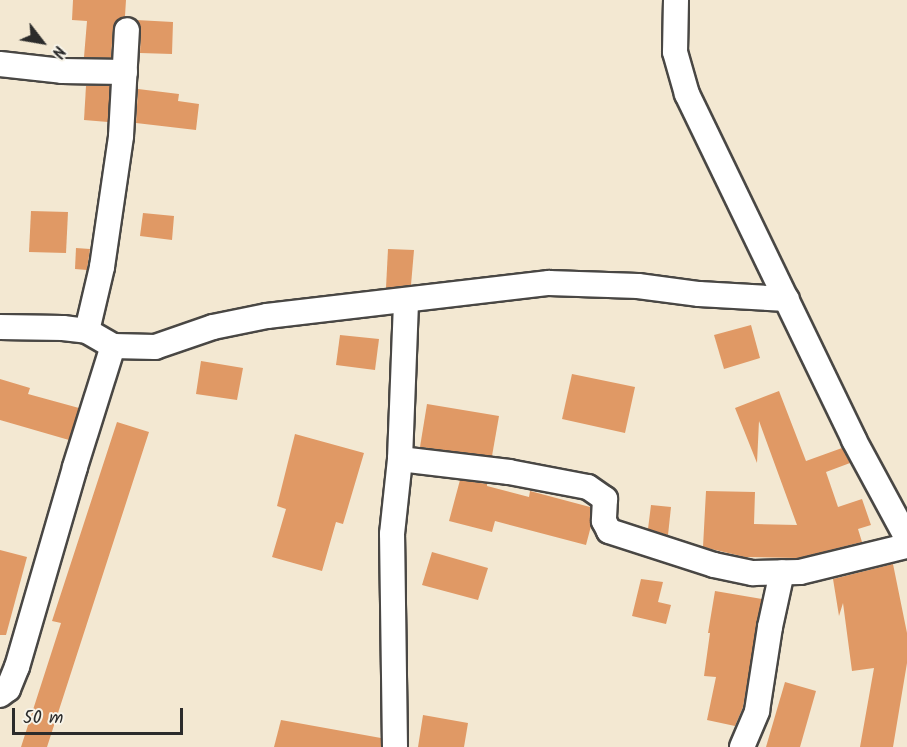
<!DOCTYPE html>
<html>
<head>
<meta charset="utf-8">
<style>
	body { margin:0 }
	#map { position:relative; width:907px; height:747px; overflow:hidden; background:#f3e8d2; font-family:Kalam,sans-serif }
	div>[style] { position:absolute }
	[style*='--x'] { left:calc(var(--x)*1px); top:calc(var(--y)*1px); width:calc(var(--w)*1px); rotate:calc(var(--a)*1deg) }
	.building>* { inset:0; background:#e09965 }
	.roads { filter:drop-shadow(2px 0 #494744) drop-shadow(-2px 0 #494744) drop-shadow(0 2px #494744) drop-shadow(0 -2px #494744) }
	.minor>* { height:24px; margin:-12px; padding:0 12px; transform-origin:12px; border-radius:12px; background:#fff }
	span { translate:-50% -50%; white-space:nowrap; text-align:center; line-height:1.15; -webkit-text-stroke:5px #f7f3e8; paint-order:stroke }
	.north { position:absolute; left:12px; top:12px; width:60px; height:60px; -webkit-text-stroke:4px #f7f3e8; paint-order:stroke; rotate:121deg; font-size:16px; font-weight:700; line-height:24px; text-align:center; color:#2b2b2b }
	.north::after { content:''; display:block; margin:auto; width:21px; height:27px; background:#2b2b2b; clip-path:polygon(50% 0,100% 100%,50% 72%,0 100%) }
	.scale { position:absolute; left:12px; top:708px; width:171px; height:27px; box-sizing:border-box; border:3px solid #2b2b2b; border-top:0; padding-left:8px; font-size:18px; line-height:21px; white-space:nowrap; color:#2b2b2b; -webkit-text-stroke:4px #f7f3e8; paint-order:stroke }
</style>
</head>
<body>
<div id="map">
	<div class="building">
		<div style="clip-path:polygon(73px 0,126px 0,125px 16px,115px 22px,113px 29px,111px 58px,84px 57px,87px 21px,72px 20px)"></div>
		<div style="clip-path:polygon(136px 20px,173px 22px,172px 54px,140px 53px,141px 30px)"></div>
		<div style="clip-path:polygon(86px 86px,110px 86px,108px 122px,84px 120px)"></div>
		<div style="clip-path:polygon(138px 89px,179px 94px,178px 101px,199px 104px,196px 130px,136px 123px)"></div>
		<div style="clip-path:polygon(31px 211px,68px 212px,66px 253px,29px 252px)"></div>
		<div style="clip-path:polygon(143px 213px,174px 216px,172px 240px,140px 236px)"></div>
		<div style="clip-path:polygon(76px 248px,90px 249px,87px 270px,75px 269px)"></div>
		<div style="clip-path:polygon(388px 249px,414px 250px,411px 285px,386px 288px)"></div>
		<div style="clip-path:polygon(751px 325px,760px 358px,724px 369px,714px 335px)"></div>
		<div style="clip-path:polygon(340px 335px,379px 339px,375px 370px,336px 365px)"></div>
		<div style="clip-path:polygon(201px 361px,243px 368px,237px 400px,196px 394px)"></div>
		<div style="clip-path:polygon(572px 374px,635px 387px,625px 433px,562px 419px)"></div>
		<div style="clip-path:polygon(0 379px,30px 388px,28px 394px,79px 408px,69px 440px,0 420px)"></div>
		<div style="clip-path:polygon(779px 391px,806px 461px,842px 448px,850px 463px,826px 472px,838px 507px,862px 499px,871px 525px,858px 529px,862px 542px,798px 558px,745px 557px,703px 547px,706px 491px,755px 492px,754px 524px,797px 525px,759px 421px,757px 463px,735px 408px)"></div>
		<div style="clip-path:polygon(427px 404px,499px 416px,492px 456px,420px 447px)"></div>
		<div style="clip-path:polygon(117px 422px,149px 432px,47px 747px,21px 747px,61px 623px,52px 621px)"></div>
		<div style="clip-path:polygon(295px 434px,364px 453px,343px 524px,336px 522px,322px 571px,272px 557px,286px 509px,277px 506px)"></div>
		<div style="clip-path:polygon(460px 480px,487px 484px,487px 486px,529px 497px,530px 491px,590px 507px,591px 526px,586px 545px,495px 521px,492px 532px,449px 521px)"></div>
		<div style="clip-path:polygon(651px 505px,671px 507px,668px 535px,648px 529px)"></div>
		<div style="clip-path:polygon(0 550px,27px 557px,6px 635px,0 635px)"></div>
		<div style="clip-path:polygon(432px 552px,488px 568px,478px 600px,422px 585px)"></div>
		<div style="clip-path:polygon(893px 564px,907px 633px,907px 663px,893px 747px,860px 747px,874px 668px,852px 671px,843px 603px,839px 616px,833px 579px)"></div>
		<div style="clip-path:polygon(641px 579px,663px 582px,658px 602px,671px 605px,666px 624px,632px 616px)"></div>
		<div style="clip-path:polygon(715px 591px,762px 599px,743px 707px,735px 726px,707px 720px,716px 677px,704px 676px,710px 633px,708px 633px)"></div>
		<div style="clip-path:polygon(785px 682px,816px 691px,800px 747px,766px 747px)"></div>
		<div style="clip-path:polygon(423px 715px,468px 723px,464px 747px,418px 747px)"></div>
		<div style="clip-path:polygon(281px 720px,381px 738px,381px 747px,274px 747px)"></div>
	</div>
	<div class="roads">
		<div class="minor">
			<div style="--x:676;--y:0;--w:52;--a:91.1"></div>
			<div style="--x:675;--y:52;--w:44;--a:74.1"></div>
			<div style="--x:687;--y:94;--w:384;--a:64.2"></div>
			<div style="--x:854;--y:440;--w:111;--a:61.6"></div>
			<div style="--x:0;--y:64;--w:62;--a:6.4"></div>
			<div style="--x:62;--y:71;--w:63;--a:0.9"></div>
			<div style="--x:0;--y:327;--w:63;--a:0.9"></div>
			<div style="--x:63;--y:328;--w:24;--a:7"></div>
			<div style="--x:87;--y:331;--w:30;--a:30"></div>
			<div style="--x:113;--y:346;--w:42;--a:1.4"></div>
			<div style="--x:155;--y:347;--w:61;--a:-19"></div>
			<div style="--x:213;--y:327;--w:55;--a:-11.5"></div>
			<div style="--x:267;--y:316;--w:284;--a:-6.7"></div>
			<div style="--x:549;--y:283;--w:89;--a:1.9"></div>
			<div style="--x:638;--y:286;--w:62;--a:7.5"></div>
			<div style="--x:699;--y:294;--w:88;--a:3.3"></div>
			<div style="--x:87;--y:331;--w:66;--a:-76.8"></div>
			<div style="--x:102;--y:267;--w:132;--a:-81.7"></div>
			<div style="--x:121;--y:136;--w:106;--a:-86.8"></div>
			<div style="--x:400;--y:459;--w:110;--a:6.8"></div>
			<div style="--x:509;--y:472;--w:80;--a:10.8"></div>
			<div style="--x:588;--y:487;--w:21;--a:35"></div>
			<div style="--x:605;--y:499;--w:22;--a:93"></div>
			<div style="--x:604;--y:521;--w:11;--a:63"></div>
			<div style="--x:609;--y:531;--w:110;--a:17.9"></div>
			<div style="--x:714;--y:565;--w:40;--a:12"></div>
			<div style="--x:753;--y:573;--w:47;--a:-1.2"></div>
			<div style="--x:800;--y:572;--w:110;--a:-13.7"></div>
			<div style="--x:0;--y:695;--w:10;--a:-37"></div>
			<div style="--x:8;--y:689;--w:24;--a:-68"></div>
			<div style="--x:17;--y:667;--w:208;--a:-73.8"></div>
			<div style="--x:75;--y:467;--w:127;--a:-72.6"></div>
			<div style="--x:395;--y:747;--w:213;--a:-90.8"></div>
			<div style="--x:392;--y:534;--w:75;--a:-83.9"></div>
			<div style="--x:400;--y:459;--w:159;--a:-87.8"></div>
			<div style="--x:742;--y:747;--w:39;--a:-67"></div>
			<div style="--x:757;--y:711;--w:85;--a:-81.2"></div>
			<div style="--x:770;--y:627;--w:56;--a:-77.7"></div>
		</div>
	</div>
	<div class="north">N</div>
	<div class="scale">50 m</div>
</div>
</body>
</html>
